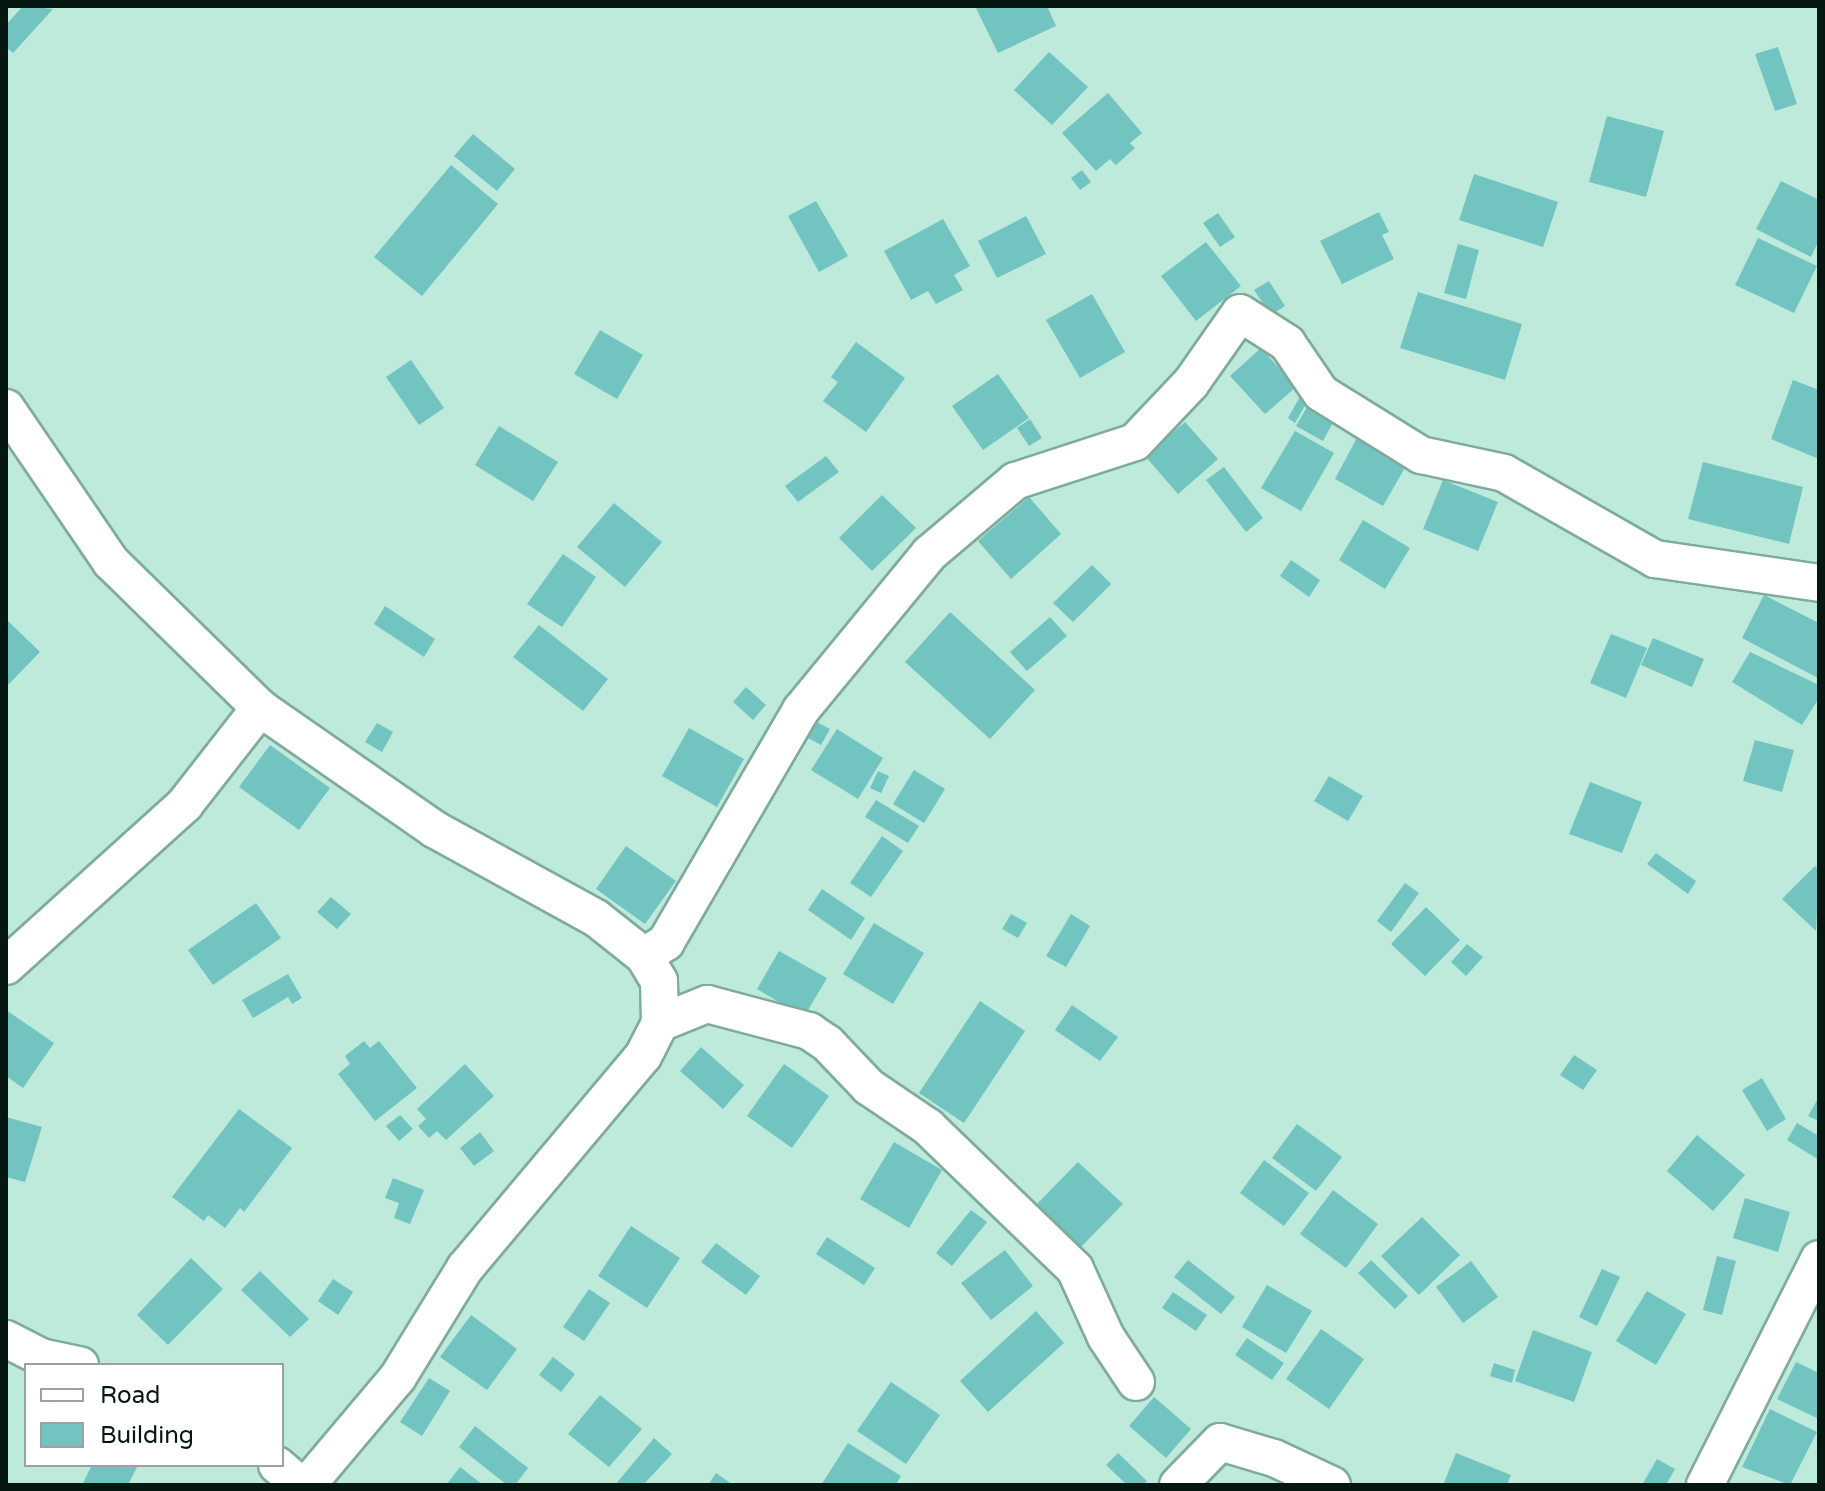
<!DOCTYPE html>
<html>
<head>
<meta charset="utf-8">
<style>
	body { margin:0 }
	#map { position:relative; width:1825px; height:1491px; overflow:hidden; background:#bdeadb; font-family:"Varela Round",sans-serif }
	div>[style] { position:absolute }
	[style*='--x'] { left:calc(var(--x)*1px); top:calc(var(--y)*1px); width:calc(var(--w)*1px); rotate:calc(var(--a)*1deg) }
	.building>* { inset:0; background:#72c4c0 }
	.roads { filter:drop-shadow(2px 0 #7fab9c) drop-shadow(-2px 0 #7fab9c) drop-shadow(0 2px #7fab9c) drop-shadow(0 -2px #7fab9c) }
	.street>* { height:36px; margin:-18px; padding:0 18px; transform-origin:18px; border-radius:18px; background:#fff }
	span { translate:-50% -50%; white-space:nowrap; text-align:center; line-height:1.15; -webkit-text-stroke:6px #fff; paint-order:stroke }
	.frame { position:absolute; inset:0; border:8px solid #061712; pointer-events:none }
	.legend { position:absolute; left:24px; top:1363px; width:260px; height:104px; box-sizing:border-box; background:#fff; border:2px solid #9ba2a0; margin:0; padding:10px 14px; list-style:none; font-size:24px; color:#061712 }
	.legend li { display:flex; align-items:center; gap:16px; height:40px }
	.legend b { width:40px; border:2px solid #9ba2a0 }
</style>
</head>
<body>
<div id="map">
	<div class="building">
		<div style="clip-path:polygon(23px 6px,53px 9px,13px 53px,6px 47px,6px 25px)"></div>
		<div style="clip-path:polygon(975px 6px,1047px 6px,1056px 26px,998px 53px)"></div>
		<div style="clip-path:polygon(1778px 47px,1797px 104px,1775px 111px,1755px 54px)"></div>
		<div style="clip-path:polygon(1049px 52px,1088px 87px,1052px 125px,1014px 90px)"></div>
		<div style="clip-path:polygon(1108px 93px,1142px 133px,1130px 143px,1135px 148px,1116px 165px,1110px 159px,1096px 171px,1062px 133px)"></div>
		<div style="clip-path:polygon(1607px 116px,1664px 131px,1646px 197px,1589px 182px)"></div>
		<div style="clip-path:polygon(473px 134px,515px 169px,497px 191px,454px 156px)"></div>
		<div style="clip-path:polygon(451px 165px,498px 204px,422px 296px,374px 257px)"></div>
		<div style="clip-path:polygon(1082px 170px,1091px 182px,1080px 190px,1071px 178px)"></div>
		<div style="clip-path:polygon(1474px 174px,1558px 202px,1543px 247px,1459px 220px)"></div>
		<div style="clip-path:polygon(1781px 181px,1819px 200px,1819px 240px,1811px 257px,1756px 229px)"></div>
		<div style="clip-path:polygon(816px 201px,848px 256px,819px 272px,788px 216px)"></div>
		<div style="clip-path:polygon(1379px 212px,1389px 232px,1382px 235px,1394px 259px,1342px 284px,1320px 241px)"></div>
		<div style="clip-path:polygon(1218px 213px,1235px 237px,1220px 247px,1203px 223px)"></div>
		<div style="clip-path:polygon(1026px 216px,1046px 254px,997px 278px,978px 241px)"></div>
		<div style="clip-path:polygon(943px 219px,970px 266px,954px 275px,963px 290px,936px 304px,928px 291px,911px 300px,884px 251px)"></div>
		<div style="clip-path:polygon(1758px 238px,1817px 266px,1794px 313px,1735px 285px)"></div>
		<div style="clip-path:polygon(1206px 242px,1241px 286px,1196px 321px,1161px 276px)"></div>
		<div style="clip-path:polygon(1458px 244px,1479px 250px,1466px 299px,1444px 293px)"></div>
		<div style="clip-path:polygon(1269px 281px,1285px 306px,1271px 315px,1254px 290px)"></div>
		<div style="clip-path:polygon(1418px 292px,1522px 324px,1505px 380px,1400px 348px)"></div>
		<div style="clip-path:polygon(1092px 294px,1125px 352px,1080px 378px,1046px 320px)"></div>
		<div style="clip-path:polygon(600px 330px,643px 355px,617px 399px,574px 374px)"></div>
		<div style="clip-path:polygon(856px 342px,905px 378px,866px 432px,823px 401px,838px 382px,831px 377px)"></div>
		<div style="clip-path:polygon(1261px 348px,1296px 387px,1265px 414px,1230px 376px)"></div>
		<div style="clip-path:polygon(411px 360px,444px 408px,419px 425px,386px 377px)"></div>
		<div style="clip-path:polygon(998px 374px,1029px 418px,983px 450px,952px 406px)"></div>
		<div style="clip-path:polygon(1793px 380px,1819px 390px,1819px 459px,1771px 439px)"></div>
		<div style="clip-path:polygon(1302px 393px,1310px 397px,1295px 423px,1288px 418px)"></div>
		<div style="clip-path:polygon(1311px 400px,1337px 415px,1323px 441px,1296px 426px)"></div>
		<div style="clip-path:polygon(1030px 419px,1042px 438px,1029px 446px,1017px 428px)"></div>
		<div style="clip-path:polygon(1185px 422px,1218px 459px,1178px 494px,1145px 456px)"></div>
		<div style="clip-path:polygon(499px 426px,558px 462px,533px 501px,475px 465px)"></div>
		<div style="clip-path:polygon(1295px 431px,1334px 453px,1301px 511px,1261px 488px)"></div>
		<div style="clip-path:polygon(1360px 432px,1410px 459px,1383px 506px,1335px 479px)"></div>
		<div style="clip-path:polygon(826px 456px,839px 472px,798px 502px,785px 486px)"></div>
		<div style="clip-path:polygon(1703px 462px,1803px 487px,1789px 544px,1688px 519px)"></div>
		<div style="clip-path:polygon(1224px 467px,1263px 518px,1246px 532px,1206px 480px)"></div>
		<div style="clip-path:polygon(1443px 480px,1498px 502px,1478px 551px,1423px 529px)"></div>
		<div style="clip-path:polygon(882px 495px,916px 528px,872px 571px,839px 538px)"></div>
		<div style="clip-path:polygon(1029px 497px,1061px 534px,1011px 579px,978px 541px)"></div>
		<div style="clip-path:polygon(614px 503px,662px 542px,625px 587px,577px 547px)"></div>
		<div style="clip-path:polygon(1363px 520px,1410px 548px,1385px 589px,1339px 560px)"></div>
		<div style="clip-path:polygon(563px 554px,596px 577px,562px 627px,527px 604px)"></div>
		<div style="clip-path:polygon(1291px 560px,1320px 580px,1309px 597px,1280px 576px)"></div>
		<div style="clip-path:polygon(1092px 565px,1111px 584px,1073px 622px,1053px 603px)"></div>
		<div style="clip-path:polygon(1764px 595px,1819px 623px,1818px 678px,1742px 638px)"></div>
		<div style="clip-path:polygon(385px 606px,435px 639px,424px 657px,374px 624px)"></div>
		<div style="clip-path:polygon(950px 612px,1035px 690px,990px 739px,905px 662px)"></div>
		<div style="clip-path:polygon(1050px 617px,1067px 636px,1027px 671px,1010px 652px)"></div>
		<div style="clip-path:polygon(6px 619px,40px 652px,6px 687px)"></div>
		<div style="clip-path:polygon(539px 625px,608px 679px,583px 711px,513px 657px)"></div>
		<div style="clip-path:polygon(1611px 634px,1647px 648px,1626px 698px,1590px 683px)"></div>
		<div style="clip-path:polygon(1653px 638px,1704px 659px,1692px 687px,1641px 665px)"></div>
		<div style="clip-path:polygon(1750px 652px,1819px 685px,1819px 698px,1802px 725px,1732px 682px)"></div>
		<div style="clip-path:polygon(746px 687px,766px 705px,753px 720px,733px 702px)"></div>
		<div style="clip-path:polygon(813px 720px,830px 729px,821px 745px,804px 736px)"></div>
		<div style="clip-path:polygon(377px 723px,393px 732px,382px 752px,365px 742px)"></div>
		<div style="clip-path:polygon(689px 728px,744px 759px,717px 807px,662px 776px)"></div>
		<div style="clip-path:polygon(837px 729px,883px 758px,858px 799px,811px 770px)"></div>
		<div style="clip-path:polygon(1755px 740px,1794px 750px,1782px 792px,1743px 781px)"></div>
		<div style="clip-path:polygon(270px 745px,330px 788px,299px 830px,239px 787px)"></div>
		<div style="clip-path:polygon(914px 770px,945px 789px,924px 823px,893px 804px)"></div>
		<div style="clip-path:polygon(878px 771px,889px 776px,881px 793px,870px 788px)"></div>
		<div style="clip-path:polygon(1329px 776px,1363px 796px,1348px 821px,1314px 801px)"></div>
		<div style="clip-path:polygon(1590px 782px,1642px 802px,1622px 853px,1569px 834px)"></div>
		<div style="clip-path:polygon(876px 800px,919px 826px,908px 843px,865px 817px)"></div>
		<div style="clip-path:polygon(882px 836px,903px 851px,871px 897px,850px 883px)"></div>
		<div style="clip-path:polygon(626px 846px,676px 881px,645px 924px,596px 889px)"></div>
		<div style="clip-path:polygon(1656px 853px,1696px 881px,1688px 894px,1647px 864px)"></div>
		<div style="clip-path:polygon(1815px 866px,1819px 870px,1816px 931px,1782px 899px)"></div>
		<div style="clip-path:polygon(1405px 883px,1419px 893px,1391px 932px,1377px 921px)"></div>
		<div style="clip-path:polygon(822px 889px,865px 918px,851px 940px,808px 910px)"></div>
		<div style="clip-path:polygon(331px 897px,351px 914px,337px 929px,317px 912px)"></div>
		<div style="clip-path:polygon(256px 903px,281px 938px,213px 985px,188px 950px)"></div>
		<div style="clip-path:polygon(1426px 907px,1460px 940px,1425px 976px,1391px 944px)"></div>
		<div style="clip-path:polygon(1011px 914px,1027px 923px,1018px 938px,1002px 929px)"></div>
		<div style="clip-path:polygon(1071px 914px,1090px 926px,1066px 967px,1046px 956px)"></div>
		<div style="clip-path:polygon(874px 923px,924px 953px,893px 1004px,843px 974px)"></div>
		<div style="clip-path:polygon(1467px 944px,1483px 957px,1466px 976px,1451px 962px)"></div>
		<div style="clip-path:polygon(779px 951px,827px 978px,804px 1017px,757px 989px)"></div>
		<div style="clip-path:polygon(288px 974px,302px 998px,292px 1004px,288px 997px,253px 1018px,242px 1000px)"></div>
		<div style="clip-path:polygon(980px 1001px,1025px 1031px,964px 1123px,919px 1093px)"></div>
		<div style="clip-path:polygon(1072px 1005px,1118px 1037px,1100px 1061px,1055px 1030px)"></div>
		<div style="clip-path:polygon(6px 1010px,54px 1043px,23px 1088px,6px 1076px)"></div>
		<div style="clip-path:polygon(364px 1041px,370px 1048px,379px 1041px,417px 1088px,375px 1121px,338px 1074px,350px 1064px,345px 1056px)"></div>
		<div style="clip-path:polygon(701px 1047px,744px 1085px,723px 1109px,680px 1071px)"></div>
		<div style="clip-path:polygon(1574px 1055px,1597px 1070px,1583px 1090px,1560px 1075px)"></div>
		<div style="clip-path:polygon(465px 1064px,494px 1096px,446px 1140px,437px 1131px,429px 1138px,418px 1126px,426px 1119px,417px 1109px)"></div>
		<div style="clip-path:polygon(784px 1064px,829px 1096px,792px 1148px,747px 1116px)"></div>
		<div style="clip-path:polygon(1762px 1078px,1786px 1119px,1767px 1131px,1742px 1090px)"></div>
		<div style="clip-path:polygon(1819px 1097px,1819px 1121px,1808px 1116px)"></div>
		<div style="clip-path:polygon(239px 1109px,292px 1148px,244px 1212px,240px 1208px,225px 1228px,208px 1215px,204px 1221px,172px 1197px)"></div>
		<div style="clip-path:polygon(400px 1115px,413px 1129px,399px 1141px,386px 1126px)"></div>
		<div style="clip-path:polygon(6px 1117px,42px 1127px,25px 1182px,6px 1177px)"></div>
		<div style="clip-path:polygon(1797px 1123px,1819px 1136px,1819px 1160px,1787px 1140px)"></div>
		<div style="clip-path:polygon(1297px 1124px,1342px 1157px,1316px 1191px,1272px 1158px)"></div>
		<div style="clip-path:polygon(480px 1132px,494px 1151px,474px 1166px,460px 1148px)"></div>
		<div style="clip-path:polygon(1697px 1135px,1745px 1175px,1713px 1211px,1667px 1171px)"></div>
		<div style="clip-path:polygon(894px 1142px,942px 1170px,909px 1228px,860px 1199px)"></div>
		<div style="clip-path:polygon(1264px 1160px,1309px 1193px,1284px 1226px,1240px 1193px)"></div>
		<div style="clip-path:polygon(1078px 1162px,1123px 1204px,1080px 1248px,1035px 1206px)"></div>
		<div style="clip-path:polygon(393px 1178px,424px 1190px,410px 1224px,394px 1218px,399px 1203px,385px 1198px)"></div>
		<div style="clip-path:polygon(1333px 1190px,1378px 1224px,1346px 1268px,1300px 1234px)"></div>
		<div style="clip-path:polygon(1745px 1198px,1790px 1212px,1778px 1252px,1733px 1238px)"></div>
		<div style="clip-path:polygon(971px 1210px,987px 1222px,952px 1266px,936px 1253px)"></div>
		<div style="clip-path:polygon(1422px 1217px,1460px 1255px,1419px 1295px,1381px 1256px)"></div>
		<div style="clip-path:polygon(631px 1226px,680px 1258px,647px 1308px,598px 1276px)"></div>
		<div style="clip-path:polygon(827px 1237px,875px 1268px,864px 1285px,816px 1254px)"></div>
		<div style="clip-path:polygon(716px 1243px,760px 1276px,746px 1295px,701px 1262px)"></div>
		<div style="clip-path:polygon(1005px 1250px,1033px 1286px,991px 1320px,961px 1283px)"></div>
		<div style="clip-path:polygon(1717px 1256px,1736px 1261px,1722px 1315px,1703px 1310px)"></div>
		<div style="clip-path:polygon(191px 1258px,223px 1289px,168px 1345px,137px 1315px)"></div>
		<div style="clip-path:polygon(1188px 1260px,1235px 1297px,1221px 1314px,1174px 1277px)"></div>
		<div style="clip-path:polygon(1371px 1260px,1408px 1296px,1395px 1309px,1358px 1273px)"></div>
		<div style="clip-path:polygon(1471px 1261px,1498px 1297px,1463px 1323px,1436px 1287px)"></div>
		<div style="clip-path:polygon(1602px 1269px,1620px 1277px,1597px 1326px,1579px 1317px)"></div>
		<div style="clip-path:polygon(260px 1271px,309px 1319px,290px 1337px,241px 1290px)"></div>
		<div style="clip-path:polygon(333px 1279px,353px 1292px,338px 1315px,318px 1301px)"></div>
		<div style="clip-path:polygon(1267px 1285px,1312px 1311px,1286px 1353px,1242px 1327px)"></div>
		<div style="clip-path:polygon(589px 1289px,610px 1303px,584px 1341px,563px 1327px)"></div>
		<div style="clip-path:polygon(1647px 1291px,1686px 1314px,1656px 1365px,1616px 1341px)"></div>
		<div style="clip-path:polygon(1173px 1292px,1207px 1315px,1196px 1331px,1162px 1308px)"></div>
		<div style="clip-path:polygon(1036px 1311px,1064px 1343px,988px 1412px,960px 1381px)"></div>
		<div style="clip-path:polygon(471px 1315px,517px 1349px,487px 1390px,440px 1357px)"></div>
		<div style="clip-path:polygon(1321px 1329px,1364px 1359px,1329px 1409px,1286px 1379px)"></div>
		<div style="clip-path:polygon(1533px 1330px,1592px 1352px,1574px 1402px,1515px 1381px)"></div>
		<div style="clip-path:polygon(1247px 1338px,1284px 1363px,1272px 1380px,1235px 1355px)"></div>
		<div style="clip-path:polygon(553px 1357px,575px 1374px,561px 1392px,539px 1375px)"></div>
		<div style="clip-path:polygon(1796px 1362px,1819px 1373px,1819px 1419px,1777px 1399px)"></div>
		<div style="clip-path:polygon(1494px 1363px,1515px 1370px,1512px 1383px,1490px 1376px)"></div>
		<div style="clip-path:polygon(429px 1378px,450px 1391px,422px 1436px,400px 1422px)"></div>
		<div style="clip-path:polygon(891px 1382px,940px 1415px,906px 1464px,857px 1431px)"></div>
		<div style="clip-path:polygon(600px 1395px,642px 1429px,609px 1467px,568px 1434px)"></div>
		<div style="clip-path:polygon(1154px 1397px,1191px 1429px,1166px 1458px,1129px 1426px)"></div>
		<div style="clip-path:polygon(1770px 1409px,1817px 1432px,1790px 1485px,1742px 1467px)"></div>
		<div style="clip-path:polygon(475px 1426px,528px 1468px,515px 1485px,507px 1485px,459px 1447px)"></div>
		<div style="clip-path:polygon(654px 1438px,672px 1454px,643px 1485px,615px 1485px)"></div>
		<div style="clip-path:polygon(848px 1443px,901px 1476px,896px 1485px,821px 1485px)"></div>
		<div style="clip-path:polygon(1118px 1453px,1147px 1481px,1143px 1485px,1127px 1485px,1106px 1465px)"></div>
		<div style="clip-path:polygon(1456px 1453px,1511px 1475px,1507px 1485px,1443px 1485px)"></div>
		<div style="clip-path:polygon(1657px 1459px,1675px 1469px,1666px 1485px,1642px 1485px)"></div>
		<div style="clip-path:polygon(92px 1465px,138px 1465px,128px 1485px,82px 1485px)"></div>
		<div style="clip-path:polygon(460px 1467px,483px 1485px,446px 1485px)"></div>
		<div style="clip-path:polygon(716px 1473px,733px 1485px,708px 1485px)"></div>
	</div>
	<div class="roads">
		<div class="street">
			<div style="--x:6;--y:408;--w:186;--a:55.7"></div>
			<div style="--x:111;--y:562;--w:209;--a:44.4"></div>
			<div style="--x:260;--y:708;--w:212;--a:34.8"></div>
			<div style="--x:434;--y:829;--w:185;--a:28.8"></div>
			<div style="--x:596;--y:918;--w:61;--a:38.4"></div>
			<div style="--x:644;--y:956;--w:29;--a:59"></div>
			<div style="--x:659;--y:981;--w:42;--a:88.6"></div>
			<div style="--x:660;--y:1023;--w:37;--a:117"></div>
			<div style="--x:643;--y:1056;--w:277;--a:130"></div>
			<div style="--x:465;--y:1268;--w:128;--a:121.6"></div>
			<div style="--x:398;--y:1377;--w:141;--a:130.1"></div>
			<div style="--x:644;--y:956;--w:26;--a:-32"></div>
			<div style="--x:666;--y:942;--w:268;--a:-59.8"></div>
			<div style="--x:801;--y:710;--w:202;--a:-50.6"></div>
			<div style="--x:929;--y:554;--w:113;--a:-40.3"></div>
			<div style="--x:1015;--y:481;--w:126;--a:-18"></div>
			<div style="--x:1135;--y:442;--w:81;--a:-46.5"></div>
			<div style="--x:1191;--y:383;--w:85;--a:-55"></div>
			<div style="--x:1240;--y:313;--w:56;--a:32.6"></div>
			<div style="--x:1287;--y:343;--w:60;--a:55.8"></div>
			<div style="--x:1321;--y:393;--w:118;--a:31.8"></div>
			<div style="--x:1421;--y:455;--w:85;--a:12.2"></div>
			<div style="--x:1504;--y:473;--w:174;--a:29.7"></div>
			<div style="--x:1655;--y:559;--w:166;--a:8.3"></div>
			<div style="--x:6;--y:966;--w:241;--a:-42.1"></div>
			<div style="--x:185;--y:804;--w:122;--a:-52"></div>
			<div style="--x:660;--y:1023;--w:51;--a:-22"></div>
			<div style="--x:707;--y:1004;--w:106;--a:14.8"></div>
			<div style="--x:809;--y:1031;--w:22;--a:34"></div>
			<div style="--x:827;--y:1043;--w:61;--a:46.3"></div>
			<div style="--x:869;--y:1087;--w:71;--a:34.1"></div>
			<div style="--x:928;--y:1127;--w:204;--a:44"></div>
			<div style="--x:1075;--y:1269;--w:75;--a:65.5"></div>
			<div style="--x:1106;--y:1337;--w:54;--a:56.3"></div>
			<div style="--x:6;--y:1339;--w:39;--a:27"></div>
			<div style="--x:41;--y:1357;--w:40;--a:12"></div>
			<div style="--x:277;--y:1465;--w:30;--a:41"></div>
			<div style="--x:1178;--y:1485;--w:60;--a:-45.7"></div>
			<div style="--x:1220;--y:1442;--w:56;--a:16.5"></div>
			<div style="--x:1274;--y:1458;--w:64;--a:25"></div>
			<div style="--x:1705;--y:1485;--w:253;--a:-63.2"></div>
		</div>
	</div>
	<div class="frame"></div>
	<ul class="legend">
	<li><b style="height:10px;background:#fff"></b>Road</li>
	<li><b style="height:22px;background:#72c4c0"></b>Building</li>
	</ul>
</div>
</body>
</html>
